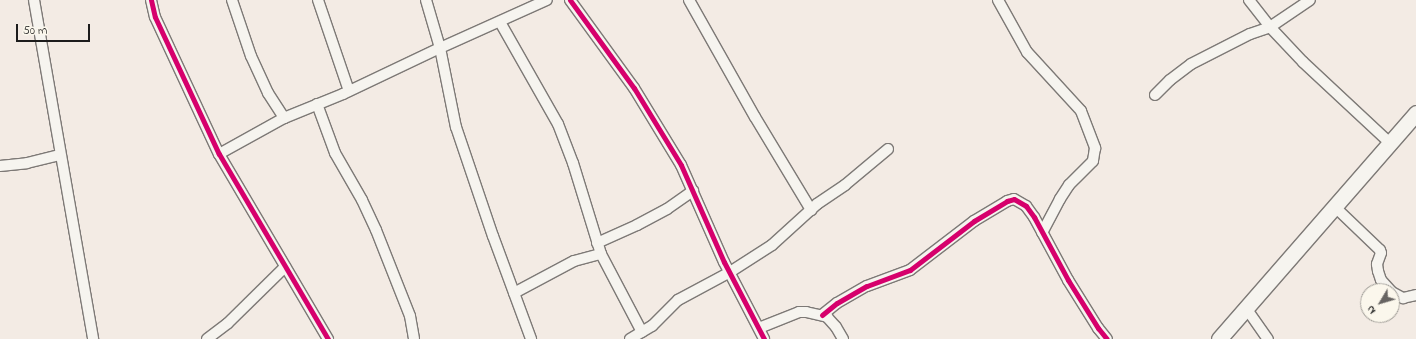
<!DOCTYPE html>
<html>
<head>
<meta charset="utf-8">
<style>
	body { margin:0 }
	#map { position:relative; width:1416px; height:339px; overflow:hidden; background:#f3ebe4; font-family:"Indie Flower",sans-serif }
	div>[style] { position:absolute }
	[style*='--x'] { left:calc(var(--x)*1px); top:calc(var(--y)*1px); width:calc(var(--w)*1px); rotate:calc(var(--a)*1deg) }
	.roads { filter:drop-shadow(1px 0 #7d7976) drop-shadow(-1px 0 #7d7976) drop-shadow(0 1px #7d7976) drop-shadow(0 -1px #7d7976) }
	.street>* { height:10px; margin:-5px; padding:0 5px; transform-origin:5px; border-radius:5px; background:#f6f4ef }
	.secondary>* { height:15px; margin:-7.5px; padding:0 7.5px; transform-origin:7.5px; border-radius:7.5px; background:#f6f4ef }
	.cycleway>* { height:5px; margin:-2.5px; padding:0 2.5px; transform-origin:2.5px; border-radius:2.5px; background:#d6006c }
	span { translate:-50% -50%; white-space:nowrap; text-align:center; line-height:1.15; -webkit-text-stroke:3px #fbf7ec; paint-order:stroke }
	.north { position:absolute; left:1360px; top:283px; width:40px; height:40px; box-sizing:border-box; background:#fbf7ec; border:1px solid #a29f99; border-radius:50%; rotate:232deg; font-size:11px; font-weight:700; line-height:16px; text-align:center; color:#1c1c1c }
	.north::after { content:''; display:block; margin:auto; width:14px; height:18px; background:#676462; clip-path:polygon(50% 0,100% 100%,50% 72%,0 100%) }
	.scale { position:absolute; left:16px; top:24px; width:74px; height:18px; box-sizing:border-box; border:2px solid #1c1c1c; border-top:0; padding-left:5px; font-size:12px; line-height:14px; white-space:nowrap; color:#1c1c1c; -webkit-text-stroke:3px #fbf7ec; paint-order:stroke }
</style>
</head>
<body>
<div id="map">
	<div class="roads">
		<div class="street">
			<div style="--x:34;--y:0;--w:344;--a:80.1"></div>
			<div style="--x:151;--y:0;--w:17;--a:77"></div>
			<div style="--x:155;--y:17;--w:151;--a:65"></div>
			<div style="--x:219;--y:154;--w:215;--a:59.5"></div>
			<div style="--x:232;--y:0;--w:59;--a:71.3"></div>
			<div style="--x:251;--y:56;--w:41;--a:65.3"></div>
			<div style="--x:268;--y:93;--w:30;--a:57"></div>
			<div style="--x:318;--y:0;--w:96;--a:71.2"></div>
			<div style="--x:426;--y:0;--w:50;--a:73.7"></div>
			<div style="--x:440;--y:48;--w:81;--a:78.6"></div>
			<div style="--x:456;--y:127;--w:115;--a:71.3"></div>
			<div style="--x:493;--y:236;--w:110;--a:69.7"></div>
			<div style="--x:570;--y:0;--w:109;--a:54"></div>
			<div style="--x:634;--y:88;--w:90;--a:58.6"></div>
			<div style="--x:681;--y:165;--w:106;--a:66.1"></div>
			<div style="--x:724;--y:262;--w:87;--a:62.5"></div>
			<div style="--x:689;--y:0;--w:134;--a:60.6"></div>
			<div style="--x:755;--y:117;--w:109;--a:58.9"></div>
			<div style="--x:998;--y:0;--w:60;--a:60.9"></div>
			<div style="--x:1027;--y:52;--w:80;--a:47.5"></div>
			<div style="--x:1081;--y:111;--w:40;--a:69"></div>
			<div style="--x:1095;--y:148;--w:13;--a:99"></div>
			<div style="--x:1093;--y:161;--w:34;--a:135"></div>
			<div style="--x:1069;--y:185;--w:17;--a:123"></div>
			<div style="--x:1060;--y:199;--w:38;--a:118"></div>
			<div style="--x:1249;--y:0;--w:34;--a:52"></div>
			<div style="--x:1270;--y:27;--w:48;--a:46.7"></div>
			<div style="--x:1303;--y:62;--w:119;--a:43"></div>
			<div style="--x:500;--y:22;--w:117;--a:60.4"></div>
			<div style="--x:558;--y:124;--w:42;--a:69"></div>
			<div style="--x:573;--y:163;--w:95;--a:72.9"></div>
			<div style="--x:601;--y:254;--w:88;--a:62.3"></div>
			<div style="--x:1155;--y:95;--w:21;--a:-45"></div>
			<div style="--x:1170;--y:80;--w:26;--a:-37"></div>
			<div style="--x:1191;--y:64;--w:66;--a:-27"></div>
			<div style="--x:1250;--y:34;--w:21;--a:-19"></div>
			<div style="--x:1270;--y:27;--w:48;--a:-34"></div>
			<div style="--x:317;--y:104;--w:52;--a:69.8"></div>
			<div style="--x:335;--y:153;--w:54;--a:60.1"></div>
			<div style="--x:362;--y:200;--w:33;--a:65"></div>
			<div style="--x:376;--y:230;--w:92;--a:68.4"></div>
			<div style="--x:410;--y:316;--w:23;--a:80"></div>
			<div style="--x:219;--y:154;--w:74;--a:-29"></div>
			<div style="--x:284;--y:118;--w:64;--a:-22.1"></div>
			<div style="--x:343;--y:94;--w:107;--a:-25.4"></div>
			<div style="--x:440;--y:48;--w:117;--a:-24.2"></div>
			<div style="--x:0;--y:166;--w:27;--a:-6"></div>
			<div style="--x:27;--y:163;--w:34;--a:-14"></div>
			<div style="--x:1335;--y:207;--w:62;--a:43.7"></div>
			<div style="--x:1380;--y:250;--w:3;--a:72"></div>
			<div style="--x:1381;--y:253;--w:12;--a:110"></div>
			<div style="--x:1377;--y:264;--w:7;--a:82"></div>
			<div style="--x:1378;--y:271;--w:9;--a:72"></div>
			<div style="--x:1381;--y:280;--w:15;--a:48"></div>
			<div style="--x:597;--y:243;--w:44;--a:-24.2"></div>
			<div style="--x:637;--y:225;--w:34;--a:-28"></div>
			<div style="--x:667;--y:209;--w:32;--a:-35"></div>
			<div style="--x:1392;--y:292;--w:13;--a:29"></div>
			<div style="--x:1403;--y:298;--w:13;--a:-13"></div>
			<div style="--x:514;--y:293;--w:68;--a:-28.1"></div>
			<div style="--x:574;--y:261;--w:28;--a:-15"></div>
			<div style="--x:1246;--y:308;--w:38;--a:55"></div>
			<div style="--x:822;--y:315;--w:19;--a:-39"></div>
			<div style="--x:837;--y:303;--w:34;--a:-30"></div>
			<div style="--x:867;--y:286;--w:46;--a:-20.4"></div>
			<div style="--x:910;--y:270;--w:81;--a:-37.4"></div>
			<div style="--x:974;--y:221;--w:39;--a:-31"></div>
			<div style="--x:1007;--y:201;--w:7;--a:-16"></div>
			<div style="--x:1014;--y:199;--w:14;--a:30"></div>
			<div style="--x:1026;--y:206;--w:14;--a:54"></div>
			<div style="--x:1034;--y:217;--w:72;--a:61.6"></div>
			<div style="--x:1068;--y:280;--w:57;--a:58"></div>
			<div style="--x:1098;--y:328;--w:14;--a:51"></div>
			<div style="--x:759;--y:328;--w:43;--a:-21.8"></div>
			<div style="--x:799;--y:312;--w:7;--a:0"></div>
			<div style="--x:806;--y:312;--w:22;--a:13"></div>
			<div style="--x:827;--y:317;--w:13;--a:48"></div>
			<div style="--x:836;--y:327;--w:14;--a:60"></div>
			<div style="--x:207;--y:339;--w:26;--a:-37"></div>
			<div style="--x:228;--y:323;--w:80;--a:-44.5"></div>
			<div style="--x:630;--y:339;--w:26;--a:-31"></div>
			<div style="--x:652;--y:326;--w:37;--a:-45"></div>
			<div style="--x:678;--y:300;--w:59;--a:-28.3"></div>
			<div style="--x:730;--y:272;--w:50;--a:-32.7"></div>
			<div style="--x:772;--y:245;--w:61;--a:-42.3"></div>
			<div style="--x:817;--y:204;--w:34;--a:-34"></div>
			<div style="--x:845;--y:185;--w:56;--a:-39.9"></div>
		</div>
		<div class="secondary">
			<div style="--x:1219;--y:339;--w:300;--a:-48.9"></div>
		</div>
	</div>
	<div class="cycleway">
		<div style="--x:151;--y:0;--w:17;--a:77"></div>
		<div style="--x:155;--y:17;--w:151;--a:65"></div>
		<div style="--x:219;--y:154;--w:215;--a:59.5"></div>
		<div style="--x:570;--y:0;--w:109;--a:54"></div>
		<div style="--x:634;--y:88;--w:90;--a:58.6"></div>
		<div style="--x:681;--y:165;--w:106;--a:66.1"></div>
		<div style="--x:724;--y:262;--w:87;--a:62.5"></div>
		<div style="--x:822;--y:315;--w:19;--a:-39"></div>
		<div style="--x:837;--y:303;--w:34;--a:-30"></div>
		<div style="--x:867;--y:286;--w:46;--a:-20.4"></div>
		<div style="--x:910;--y:270;--w:81;--a:-37.4"></div>
		<div style="--x:974;--y:221;--w:39;--a:-31"></div>
		<div style="--x:1007;--y:201;--w:7;--a:-16"></div>
		<div style="--x:1014;--y:199;--w:14;--a:30"></div>
		<div style="--x:1026;--y:206;--w:14;--a:54"></div>
		<div style="--x:1034;--y:217;--w:72;--a:61.6"></div>
		<div style="--x:1068;--y:280;--w:57;--a:58"></div>
		<div style="--x:1098;--y:328;--w:14;--a:51"></div>
	</div>
	<div class="north">N</div>
	<div class="scale">50 m</div>
</div>
</body>
</html>
